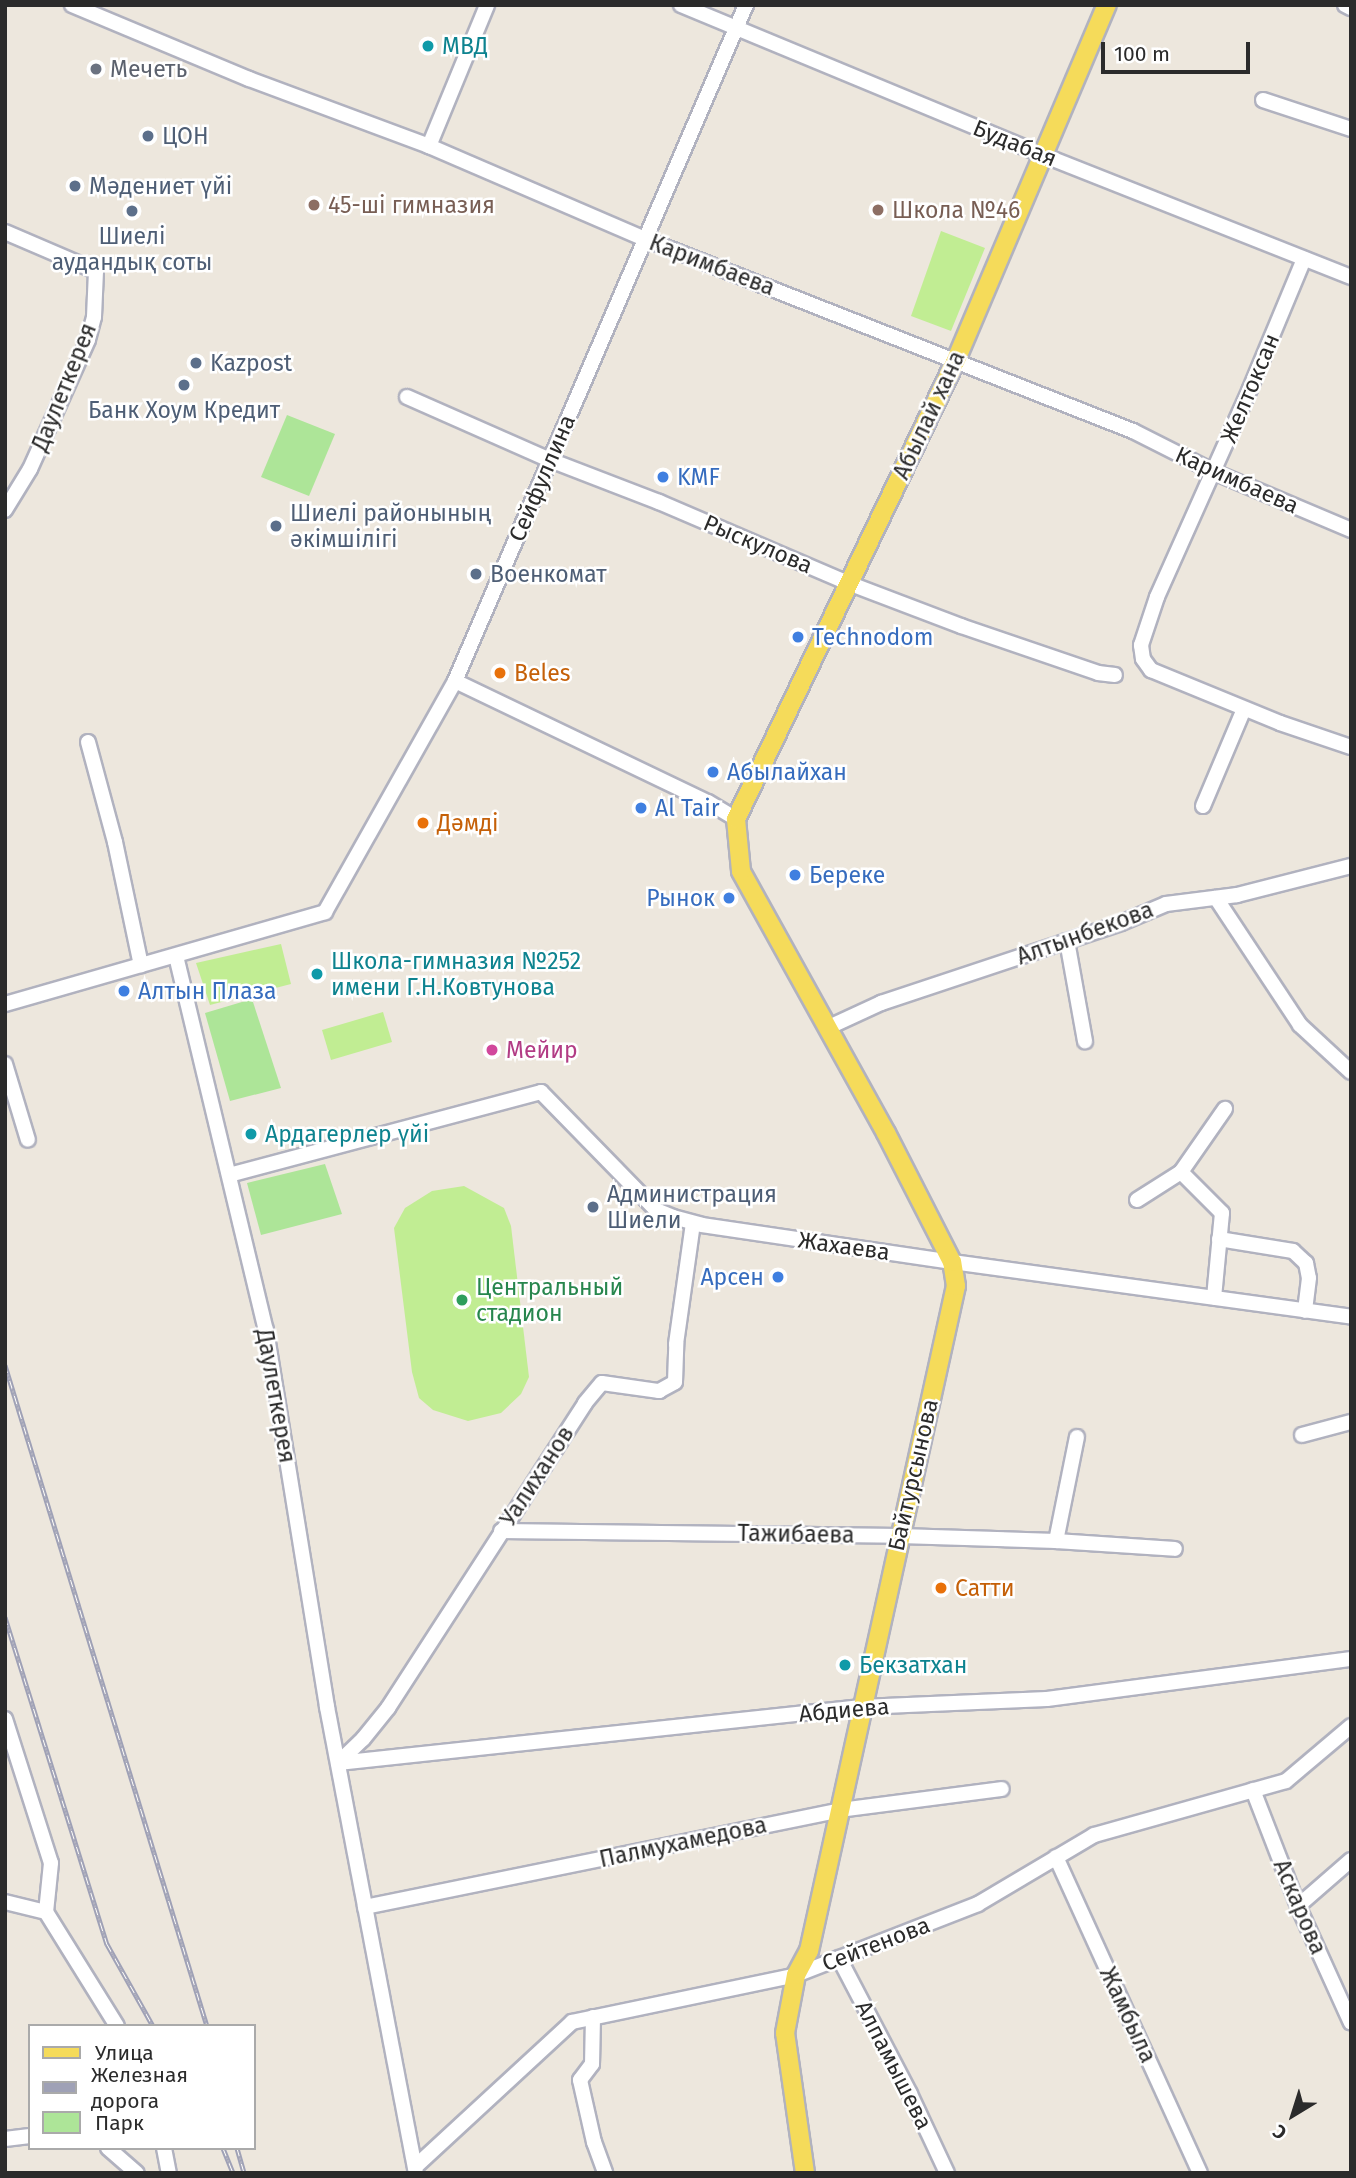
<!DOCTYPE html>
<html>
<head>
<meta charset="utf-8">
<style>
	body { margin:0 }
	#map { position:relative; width:1356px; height:2178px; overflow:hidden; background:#ede7dd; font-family:"Fira Sans",sans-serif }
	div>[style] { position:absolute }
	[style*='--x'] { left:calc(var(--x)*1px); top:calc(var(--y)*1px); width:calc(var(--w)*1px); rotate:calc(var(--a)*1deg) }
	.green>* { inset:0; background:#ade598 }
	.pitch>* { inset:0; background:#c1ed93 }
	.roads { filter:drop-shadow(2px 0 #b1b2bf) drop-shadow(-2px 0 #b1b2bf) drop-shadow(0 2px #b1b2bf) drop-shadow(0 -2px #b1b2bf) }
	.minor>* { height:14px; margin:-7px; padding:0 7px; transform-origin:7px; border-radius:7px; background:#fff }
	.major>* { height:18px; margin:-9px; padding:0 9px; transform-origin:9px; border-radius:9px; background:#f5db5a }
	.rail>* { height:5px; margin-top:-2.5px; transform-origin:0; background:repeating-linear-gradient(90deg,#fff 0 8px,#9fa1b6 0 16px); box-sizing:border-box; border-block:2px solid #9fa1b6 }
	.dots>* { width:19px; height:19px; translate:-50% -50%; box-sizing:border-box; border:4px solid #fff; border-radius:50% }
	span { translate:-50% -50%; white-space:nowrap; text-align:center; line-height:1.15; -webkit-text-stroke:5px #fff; paint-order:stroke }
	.culture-label { font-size:23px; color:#0d838f }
	.left { translate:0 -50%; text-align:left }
	.worship-label { font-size:23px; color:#5b616d }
	.service-label { font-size:23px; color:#4e5e75 }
	.street-label { font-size:23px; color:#2b2b2b }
	.education-label { font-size:23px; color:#785e54 }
	.shop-label { font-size:23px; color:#366cbe }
	.right { translate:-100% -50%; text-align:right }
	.food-label { font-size:23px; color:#c56008 }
	.hotel-label { font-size:23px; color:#b23c85 }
	.leisure-label { font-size:23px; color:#27864d }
	.frame { position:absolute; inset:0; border:7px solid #2b2b2b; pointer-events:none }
	.legend { position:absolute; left:28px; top:2024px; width:228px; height:126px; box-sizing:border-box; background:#fff; border:2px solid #aaa; margin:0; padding:9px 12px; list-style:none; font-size:21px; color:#2b2b2b }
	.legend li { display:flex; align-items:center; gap:14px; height:35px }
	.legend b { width:35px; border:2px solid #aaa }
	.north { position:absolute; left:1258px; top:2080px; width:70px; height:70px; -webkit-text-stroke:5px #fff; paint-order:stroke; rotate:218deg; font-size:19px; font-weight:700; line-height:28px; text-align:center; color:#2b2b2b }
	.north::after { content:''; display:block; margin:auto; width:24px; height:32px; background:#2b2b2b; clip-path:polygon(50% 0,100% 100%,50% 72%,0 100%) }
	.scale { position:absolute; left:1101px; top:42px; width:149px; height:32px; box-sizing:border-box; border:4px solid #2b2b2b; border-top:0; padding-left:9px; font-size:21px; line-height:24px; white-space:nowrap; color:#2b2b2b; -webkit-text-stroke:5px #fff; paint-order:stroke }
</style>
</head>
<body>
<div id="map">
	<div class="green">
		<div style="clip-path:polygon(287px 415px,335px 434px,309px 496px,261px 477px)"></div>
		<div style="clip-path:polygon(252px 999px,281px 1088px,230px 1101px,205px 1013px)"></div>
		<div style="clip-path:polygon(325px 1164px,342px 1214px,261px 1235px,247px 1183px)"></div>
	</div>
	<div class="pitch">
		<div style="clip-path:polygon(941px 231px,985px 248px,951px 331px,911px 316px)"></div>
		<div style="clip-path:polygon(281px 944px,291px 984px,210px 1005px,196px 963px)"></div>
		<div style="clip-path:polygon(383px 1012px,392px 1042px,331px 1060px,322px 1030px)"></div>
		<div style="clip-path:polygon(464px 1186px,504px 1208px,511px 1226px,529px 1377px,521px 1394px,501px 1413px,468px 1421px,433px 1410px,419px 1398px,412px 1372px,394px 1228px,405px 1208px,432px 1191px)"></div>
	</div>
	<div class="roads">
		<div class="minor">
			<div style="--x:72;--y:5;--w:192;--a:22.7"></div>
			<div style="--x:249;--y:79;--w:192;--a:20.4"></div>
			<div style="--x:429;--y:146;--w:235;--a:23.3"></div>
			<div style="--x:645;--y:239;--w:524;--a:21.48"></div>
			<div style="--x:1133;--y:431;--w:91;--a:26.8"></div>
			<div style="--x:1214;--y:472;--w:149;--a:22.9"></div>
			<div style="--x:681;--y:5;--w:392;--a:22.5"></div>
			<div style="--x:1043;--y:155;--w:331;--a:21.6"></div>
			<div style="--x:1345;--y:5;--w:7;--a:27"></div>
			<div style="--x:1263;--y:100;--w:93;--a:18.2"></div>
			<div style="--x:429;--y:146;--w:152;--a:-67.6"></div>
			<div style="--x:5;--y:232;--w:99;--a:23.2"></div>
			<div style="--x:96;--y:271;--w:46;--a:92.5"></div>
			<div style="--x:94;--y:317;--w:24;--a:105"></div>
			<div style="--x:88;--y:340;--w:141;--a:114.2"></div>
			<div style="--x:30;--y:469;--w:48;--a:121.4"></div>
			<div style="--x:1304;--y:259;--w:141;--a:112.6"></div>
			<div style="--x:1250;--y:389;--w:228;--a:114.1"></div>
			<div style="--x:1157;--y:597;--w:51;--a:108.4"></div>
			<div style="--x:1141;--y:645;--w:14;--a:82"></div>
			<div style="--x:1143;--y:659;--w:14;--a:54"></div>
			<div style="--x:1151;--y:670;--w:139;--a:22.3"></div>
			<div style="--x:1280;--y:723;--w:75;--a:18.7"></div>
			<div style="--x:407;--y:397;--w:156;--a:23.8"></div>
			<div style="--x:550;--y:460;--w:117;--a:21.1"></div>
			<div style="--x:659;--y:502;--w:206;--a:23.2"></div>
			<div style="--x:848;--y:583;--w:121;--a:20.8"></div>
			<div style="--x:961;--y:626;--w:145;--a:18.9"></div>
			<div style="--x:1098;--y:673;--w:17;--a:7"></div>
			<div style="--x:455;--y:681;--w:280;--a:25.6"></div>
			<div style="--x:708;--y:802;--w:33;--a:31"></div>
			<div style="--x:88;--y:742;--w:104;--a:74.9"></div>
			<div style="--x:115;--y:842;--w:126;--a:78.1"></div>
			<div style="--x:1203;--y:806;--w:105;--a:-67.1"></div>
			<div style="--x:1216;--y:898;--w:152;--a:56.5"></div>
			<div style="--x:1300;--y:1025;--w:69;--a:42.7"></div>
			<div style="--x:1067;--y:941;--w:102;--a:79.8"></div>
			<div style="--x:176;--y:956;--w:385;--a:76.5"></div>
			<div style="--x:266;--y:1330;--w:382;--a:80.8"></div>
			<div style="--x:327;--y:1707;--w:474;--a:79.2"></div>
			<div style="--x:5;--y:1004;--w:333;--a:-16"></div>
			<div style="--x:325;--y:912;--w:265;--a:-60.6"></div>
			<div style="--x:455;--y:681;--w:736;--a:-66.71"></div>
			<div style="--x:827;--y:1028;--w:60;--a:-24.8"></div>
			<div style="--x:881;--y:1003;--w:253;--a:-18.4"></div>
			<div style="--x:1121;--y:923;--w:49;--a:-22.9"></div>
			<div style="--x:1166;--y:904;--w:72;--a:-7.2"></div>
			<div style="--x:1237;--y:895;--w:118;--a:-14.3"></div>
			<div style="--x:5;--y:1064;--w:79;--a:73.2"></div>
			<div style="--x:1181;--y:1172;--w:77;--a:-55.1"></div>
			<div style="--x:229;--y:1175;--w:323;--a:-14.9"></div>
			<div style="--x:541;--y:1092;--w:165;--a:45.7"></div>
			<div style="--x:656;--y:1210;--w:18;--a:22"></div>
			<div style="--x:673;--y:1217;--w:30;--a:15"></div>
			<div style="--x:702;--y:1225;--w:253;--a:8.4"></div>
			<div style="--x:952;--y:1262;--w:403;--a:7.8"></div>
			<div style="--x:1137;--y:1200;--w:52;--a:-32.5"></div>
			<div style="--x:1181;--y:1172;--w:58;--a:45"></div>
			<div style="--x:1222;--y:1213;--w:85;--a:95.4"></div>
			<div style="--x:1219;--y:1239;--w:75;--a:9.2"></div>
			<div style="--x:1293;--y:1251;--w:18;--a:43"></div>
			<div style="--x:1306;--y:1263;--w:15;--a:79"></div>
			<div style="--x:1309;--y:1278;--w:33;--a:97"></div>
			<div style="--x:1302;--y:1435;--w:51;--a:-14.9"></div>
			<div style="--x:501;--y:1531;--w:399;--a:0.7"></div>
			<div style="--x:900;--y:1536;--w:156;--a:1.8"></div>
			<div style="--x:1056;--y:1541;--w:119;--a:3.8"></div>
			<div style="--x:1056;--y:1541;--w:106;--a:-78.6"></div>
			<div style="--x:5;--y:1719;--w:151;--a:72.3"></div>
			<div style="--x:51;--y:1863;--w:49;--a:95.8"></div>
			<div style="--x:46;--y:1912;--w:134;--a:58.1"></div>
			<div style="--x:338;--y:1763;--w:526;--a:-6.11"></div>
			<div style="--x:861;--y:1707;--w:186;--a:-2.5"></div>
			<div style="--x:1047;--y:1699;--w:307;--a:-7.5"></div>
			<div style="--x:338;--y:1763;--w:35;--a:-44"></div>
			<div style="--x:363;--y:1739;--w:40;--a:-51"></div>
			<div style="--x:388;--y:1708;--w:363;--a:-57.1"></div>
			<div style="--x:585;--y:1403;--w:26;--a:-50"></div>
			<div style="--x:602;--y:1383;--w:58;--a:8"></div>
			<div style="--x:659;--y:1391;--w:18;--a:-29"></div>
			<div style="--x:675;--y:1382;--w:38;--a:-88"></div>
			<div style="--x:676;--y:1344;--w:122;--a:-82"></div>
			<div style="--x:1253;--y:1790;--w:124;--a:68.8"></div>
			<div style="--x:1298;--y:1906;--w:128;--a:65.6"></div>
			<div style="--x:1056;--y:1857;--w:347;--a:65.5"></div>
			<div style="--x:5;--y:1902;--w:42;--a:13.7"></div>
			<div style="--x:1298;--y:1906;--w:70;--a:-41"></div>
			<div style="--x:365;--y:1907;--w:485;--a:-11.5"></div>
			<div style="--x:840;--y:1810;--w:163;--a:-7.4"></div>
			<div style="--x:839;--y:1958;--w:153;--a:62.4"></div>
			<div style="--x:910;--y:2094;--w:87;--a:64.9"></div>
			<div style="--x:593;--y:2017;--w:47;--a:91.2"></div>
			<div style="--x:592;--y:2064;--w:20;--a:127"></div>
			<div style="--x:580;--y:2080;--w:64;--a:77.3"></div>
			<div style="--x:594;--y:2142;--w:33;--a:70"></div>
			<div style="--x:5;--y:2139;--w:25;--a:-7"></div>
			<div style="--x:108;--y:2148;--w:38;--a:41"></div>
			<div style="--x:164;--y:2148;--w:25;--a:79"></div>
			<div style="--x:415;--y:2167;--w:214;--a:-42.7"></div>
			<div style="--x:572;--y:2022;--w:229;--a:-11.8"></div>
			<div style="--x:796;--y:1975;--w:195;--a:-21.3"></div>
			<div style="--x:978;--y:1904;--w:135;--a:-30.7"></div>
			<div style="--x:1094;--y:1835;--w:199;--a:-15.7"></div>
			<div style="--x:1286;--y:1781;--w:85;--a:-40.2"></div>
		</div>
		<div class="major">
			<div style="--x:805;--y:2173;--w:141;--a:-98.1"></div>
			<div style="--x:785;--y:2033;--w:59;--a:-79.3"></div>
			<div style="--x:796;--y:1975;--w:27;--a:-62"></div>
			<div style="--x:809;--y:1951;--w:681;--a:-77.54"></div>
			<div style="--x:956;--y:1286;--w:24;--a:-99"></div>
			<div style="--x:952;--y:1262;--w:145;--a:-117.1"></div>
			<div style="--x:886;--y:1133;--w:299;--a:-119"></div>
			<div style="--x:741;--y:871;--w:52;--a:-95.5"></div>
			<div style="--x:736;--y:819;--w:509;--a:-64.39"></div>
			<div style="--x:956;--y:360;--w:386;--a:-67"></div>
		</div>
	</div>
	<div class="rail">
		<div style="--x:5;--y:1365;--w:691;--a:73.01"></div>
		<div style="--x:5;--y:1617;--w:343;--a:72.7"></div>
		<div style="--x:107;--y:1944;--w:94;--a:60.7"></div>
		<div style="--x:223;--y:2148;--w:27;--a:68"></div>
		<div style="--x:237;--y:2148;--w:26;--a:74"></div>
	</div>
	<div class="dots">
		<div style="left:428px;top:46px;background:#0f9aa8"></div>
		<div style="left:96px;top:69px;background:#6b7280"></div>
		<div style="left:148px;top:136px;background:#5c6f8a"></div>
		<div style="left:75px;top:186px;background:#5c6f8a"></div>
		<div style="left:314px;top:205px;background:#8d6e63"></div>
		<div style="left:878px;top:210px;background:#8d6e63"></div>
		<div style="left:132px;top:211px;background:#5c6f8a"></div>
		<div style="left:196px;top:363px;background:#5c6f8a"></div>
		<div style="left:184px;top:385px;background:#5c6f8a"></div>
		<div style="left:663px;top:477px;background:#3f7fe0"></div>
		<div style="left:276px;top:526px;background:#5c6f8a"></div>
		<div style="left:476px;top:574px;background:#5c6f8a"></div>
		<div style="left:798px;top:637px;background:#3f7fe0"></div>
		<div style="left:500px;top:673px;background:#e8710a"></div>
		<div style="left:713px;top:772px;background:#3f7fe0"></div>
		<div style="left:641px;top:808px;background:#3f7fe0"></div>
		<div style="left:423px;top:823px;background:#e8710a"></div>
		<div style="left:795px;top:875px;background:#3f7fe0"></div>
		<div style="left:729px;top:898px;background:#3f7fe0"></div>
		<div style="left:317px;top:974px;background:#0f9aa8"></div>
		<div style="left:124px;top:991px;background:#3f7fe0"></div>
		<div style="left:492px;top:1050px;background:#d1479c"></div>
		<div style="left:251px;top:1134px;background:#0f9aa8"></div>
		<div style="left:593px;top:1207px;background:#5c6f8a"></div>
		<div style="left:778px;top:1277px;background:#3f7fe0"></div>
		<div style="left:462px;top:1300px;background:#2e9e5b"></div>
		<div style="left:941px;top:1588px;background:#e8710a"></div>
		<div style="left:845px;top:1665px;background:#0f9aa8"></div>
	</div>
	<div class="culture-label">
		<span class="left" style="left:442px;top:46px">МВД</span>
		<span class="left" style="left:331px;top:974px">Школа-гимназия №252<br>имени Г.Н.Ковтунова</span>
		<span class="left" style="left:265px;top:1134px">Ардагерлер үйі</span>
		<span class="left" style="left:859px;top:1665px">Бекзатхан</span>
	</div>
	<div class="worship-label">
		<span class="left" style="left:110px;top:69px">Мечеть</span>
	</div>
	<div class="service-label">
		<span class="left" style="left:162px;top:136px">ЦОН</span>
		<span class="left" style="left:89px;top:186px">Мәдениет үйі</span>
		<span style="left:132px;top:249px">Шиелі<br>аудандық соты</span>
		<span class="left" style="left:210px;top:363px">Kazpost</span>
		<span style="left:184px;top:410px">Банк Хоум Кредит</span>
		<span class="left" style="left:290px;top:526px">Шиелі районының<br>әкімшілігі</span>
		<span class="left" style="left:490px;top:574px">Военкомат</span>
		<span class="left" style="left:607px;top:1207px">Администрация<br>Шиели</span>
	</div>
	<div class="street-label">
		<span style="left:1015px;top:143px;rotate:22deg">Будабая</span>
		<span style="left:712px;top:265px;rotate:21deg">Каримбаева</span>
		<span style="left:64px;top:387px;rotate:-68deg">Даулеткерея</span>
		<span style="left:1250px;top:388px;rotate:-67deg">Желтоксан</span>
		<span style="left:929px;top:415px;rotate:-65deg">Абылай хана</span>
		<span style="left:542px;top:478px;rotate:-67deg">Сейфуллина</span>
		<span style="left:1237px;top:480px;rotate:24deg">Каримбаева</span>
		<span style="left:758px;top:544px;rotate:23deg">Рыскулова</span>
		<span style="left:1085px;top:933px;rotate:-20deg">Алтынбекова</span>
		<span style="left:844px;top:1246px;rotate:8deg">Жахаева</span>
		<span style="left:276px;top:1396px;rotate:80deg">Даулеткерея</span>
		<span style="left:913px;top:1475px;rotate:-77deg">Байтурсынова</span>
		<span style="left:537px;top:1476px;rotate:-57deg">Уалиханов</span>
		<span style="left:796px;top:1534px;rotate:1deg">Тажибаева</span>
		<span style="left:844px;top:1710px;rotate:-5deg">Абдиева</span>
		<span style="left:683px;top:1842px;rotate:-12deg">Палмухамедова</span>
		<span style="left:1300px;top:1907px;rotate:67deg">Аскарова</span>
		<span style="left:876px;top:1944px;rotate:-21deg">Сейтенова</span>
		<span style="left:1128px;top:2015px;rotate:65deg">Жамбыла</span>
		<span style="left:894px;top:2065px;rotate:63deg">Алпамышева</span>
	</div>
	<div class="education-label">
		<span class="left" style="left:328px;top:205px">45-ші гимназия</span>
		<span class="left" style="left:892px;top:210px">Школа №46</span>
	</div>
	<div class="shop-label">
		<span class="left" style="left:677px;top:477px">KMF</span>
		<span class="left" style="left:812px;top:637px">Technodom</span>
		<span class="left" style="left:727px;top:772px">Абылайхан</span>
		<span class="left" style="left:655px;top:808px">Al Tair</span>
		<span class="left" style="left:809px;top:875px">Береке</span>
		<span class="right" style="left:715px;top:898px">Рынок</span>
		<span class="left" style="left:138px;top:991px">Алтын Плаза</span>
		<span class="right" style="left:764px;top:1277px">Арсен</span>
	</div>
	<div class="food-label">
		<span class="left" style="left:514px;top:673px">Beles</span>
		<span class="left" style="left:437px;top:823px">Дәмді</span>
		<span class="left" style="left:955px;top:1588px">Сатти</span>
	</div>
	<div class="hotel-label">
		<span class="left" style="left:506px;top:1050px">Мейир</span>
	</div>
	<div class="leisure-label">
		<span class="left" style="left:476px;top:1300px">Центральный<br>стадион</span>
	</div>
	<div class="frame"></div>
	<ul class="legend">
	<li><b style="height:9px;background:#f5db5a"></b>Улица</li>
	<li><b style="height:9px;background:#9fa1b6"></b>Железная дорога</li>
	<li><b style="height:19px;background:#ade598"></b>Парк</li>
	</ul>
	<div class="north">С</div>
	<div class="scale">100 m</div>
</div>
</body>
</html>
